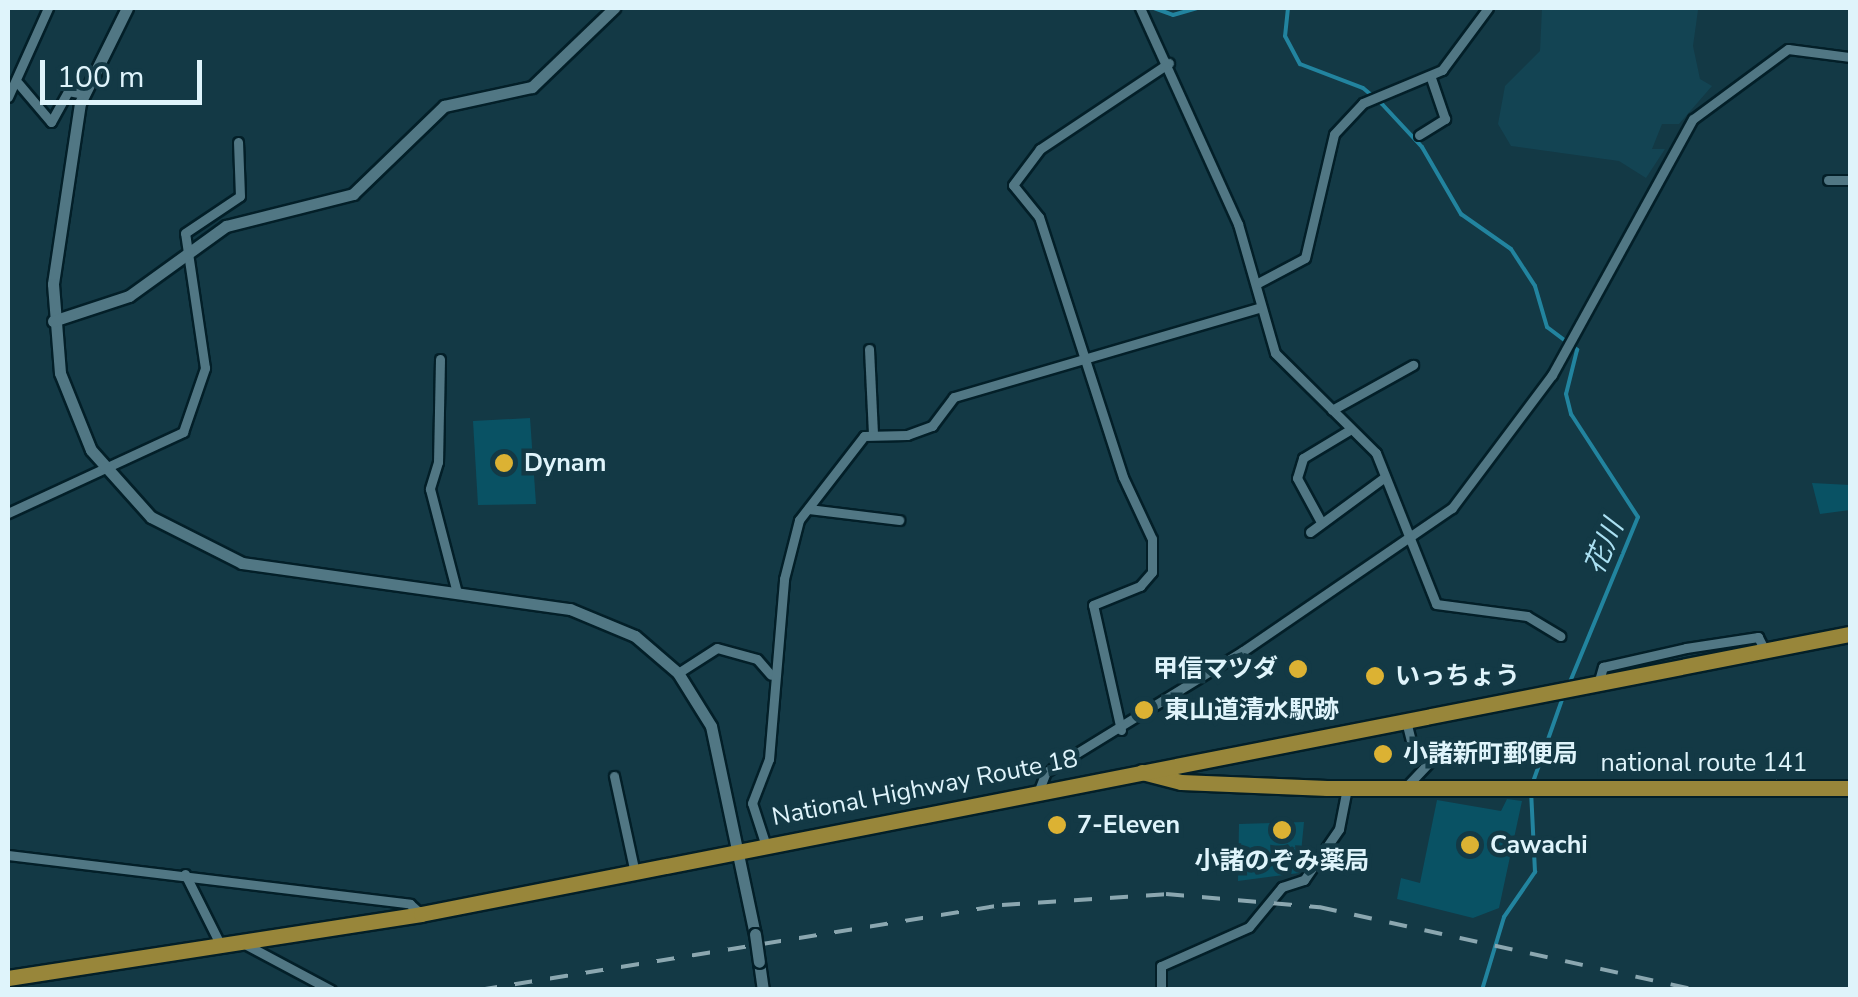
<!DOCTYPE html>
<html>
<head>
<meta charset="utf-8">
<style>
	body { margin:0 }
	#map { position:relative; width:1858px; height:997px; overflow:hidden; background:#133945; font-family:"Nunito Sans","Noto Sans JP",sans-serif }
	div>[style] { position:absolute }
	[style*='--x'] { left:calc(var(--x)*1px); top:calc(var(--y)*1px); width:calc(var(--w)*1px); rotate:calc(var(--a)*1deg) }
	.built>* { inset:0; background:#134453 }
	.stream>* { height:4px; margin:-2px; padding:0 2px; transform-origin:2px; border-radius:2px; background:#22849f }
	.building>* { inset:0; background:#095264 }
	.roads { filter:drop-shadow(2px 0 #031f28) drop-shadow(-2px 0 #031f28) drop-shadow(0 2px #031f28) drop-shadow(0 -2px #031f28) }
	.minor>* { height:9px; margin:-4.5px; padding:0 4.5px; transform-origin:4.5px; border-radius:4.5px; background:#517784 }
	.tertiary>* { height:11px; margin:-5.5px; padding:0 5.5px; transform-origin:5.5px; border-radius:5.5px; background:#517784 }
	.trunk>* { height:15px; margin:-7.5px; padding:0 7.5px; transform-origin:7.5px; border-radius:7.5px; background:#98863a }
	.rail>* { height:4px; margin-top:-2px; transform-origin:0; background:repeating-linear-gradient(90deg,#8ba7b0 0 18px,transparent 0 36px) }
	.bridges { filter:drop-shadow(2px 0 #031f28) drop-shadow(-2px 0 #031f28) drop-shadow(0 2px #031f28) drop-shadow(0 -2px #031f28) }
	.tertiary-bridge>* { height:11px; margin:-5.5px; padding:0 5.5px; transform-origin:5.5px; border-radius:5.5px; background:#517784 }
	.dots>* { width:28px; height:28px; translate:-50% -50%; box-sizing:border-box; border:5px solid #133945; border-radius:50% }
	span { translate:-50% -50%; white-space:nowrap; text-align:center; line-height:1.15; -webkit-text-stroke:9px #133945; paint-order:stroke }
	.poi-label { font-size:25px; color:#dff4fb; font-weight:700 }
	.left { translate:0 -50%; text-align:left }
	.right { translate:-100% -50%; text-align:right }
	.street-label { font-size:25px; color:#dff4fb }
	.water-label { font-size:28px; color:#abe0f2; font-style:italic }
	.frame { position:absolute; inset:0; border:10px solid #dff4fb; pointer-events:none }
	.scale { position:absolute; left:40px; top:60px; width:162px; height:45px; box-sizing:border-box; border:5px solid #dff4fb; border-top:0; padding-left:12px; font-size:30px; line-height:35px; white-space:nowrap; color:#dff4fb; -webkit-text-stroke:8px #133945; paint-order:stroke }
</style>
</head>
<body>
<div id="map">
	<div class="built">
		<div style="clip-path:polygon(1542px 8px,1698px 10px,1693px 46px,1700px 79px,1712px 86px,1679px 124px,1662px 124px,1652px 149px,1665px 149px,1646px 178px,1619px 161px,1511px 146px,1498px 124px,1505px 86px,1540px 51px)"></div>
	</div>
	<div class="stream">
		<div style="--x:1154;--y:8;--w:20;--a:20"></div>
		<div style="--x:1173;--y:15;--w:26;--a:-16"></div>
		<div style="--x:1288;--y:8;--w:28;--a:96"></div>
		<div style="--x:1285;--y:36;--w:32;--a:62"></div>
		<div style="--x:1300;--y:64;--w:67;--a:20.9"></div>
		<div style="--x:1363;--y:88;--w:25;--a:40"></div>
		<div style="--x:1382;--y:104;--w:59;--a:47.1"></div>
		<div style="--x:1422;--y:147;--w:78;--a:59.8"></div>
		<div style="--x:1461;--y:214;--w:61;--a:35"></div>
		<div style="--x:1511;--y:249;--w:44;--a:57"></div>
		<div style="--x:1535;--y:286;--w:43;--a:73.7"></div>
		<div style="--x:1547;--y:327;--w:38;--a:37"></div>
		<div style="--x:1577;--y:350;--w:45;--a:104"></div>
		<div style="--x:1566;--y:394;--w:21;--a:76"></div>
		<div style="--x:1571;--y:414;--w:123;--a:57"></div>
		<div style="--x:1638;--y:517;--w:181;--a:112.4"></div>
		<div style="--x:1533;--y:782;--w:90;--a:-70.6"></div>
		<div style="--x:1482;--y:990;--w:76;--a:-73.2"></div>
		<div style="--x:1504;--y:917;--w:55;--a:-55.4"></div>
		<div style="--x:1535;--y:872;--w:81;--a:-92.8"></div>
	</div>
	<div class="building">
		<div style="clip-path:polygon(530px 418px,536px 504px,478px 505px,473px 421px)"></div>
		<div style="clip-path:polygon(1812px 483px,1850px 485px,1850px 510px,1820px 514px)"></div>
		<div style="clip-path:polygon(1507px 799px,1522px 801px,1499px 908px,1473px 918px,1397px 899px,1401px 878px,1420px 883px,1437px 800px,1501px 811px)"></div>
		<div style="clip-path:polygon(1304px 822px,1299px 873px,1238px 881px,1239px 824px)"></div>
	</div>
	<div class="roads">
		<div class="minor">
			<div style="--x:1140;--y:8;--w:237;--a:65.6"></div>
			<div style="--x:1238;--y:224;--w:134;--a:74"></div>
			<div style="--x:1275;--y:353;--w:142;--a:44.7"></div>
			<div style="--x:1376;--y:453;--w:162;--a:68.3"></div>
			<div style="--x:1436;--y:604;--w:92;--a:7.5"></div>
			<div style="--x:1527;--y:616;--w:39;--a:31"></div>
			<div style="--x:18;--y:83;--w:51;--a:49.8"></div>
			<div style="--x:51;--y:122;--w:35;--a:-61"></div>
			<div style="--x:68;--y:91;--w:15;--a:11"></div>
			<div style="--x:8;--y:97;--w:98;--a:-65.8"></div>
			<div style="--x:1419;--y:135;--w:31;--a:-32"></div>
			<div style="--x:1445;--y:119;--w:43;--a:-108.9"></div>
			<div style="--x:1828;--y:180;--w:22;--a:0"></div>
			<div style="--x:1256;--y:284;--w:55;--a:-28"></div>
			<div style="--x:1305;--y:258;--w:127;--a:-76.8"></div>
			<div style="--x:1334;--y:134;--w:42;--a:-46.9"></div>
			<div style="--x:1363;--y:103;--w:86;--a:-22.7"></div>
			<div style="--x:1442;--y:70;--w:77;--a:-53.4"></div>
			<div style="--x:869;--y:349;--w:85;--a:87.3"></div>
			<div style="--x:440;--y:359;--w:103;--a:91.1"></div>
			<div style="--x:438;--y:462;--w:28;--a:107"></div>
			<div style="--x:430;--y:489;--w:107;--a:75.4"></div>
			<div style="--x:1332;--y:410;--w:93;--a:-29.1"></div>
			<div style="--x:809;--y:509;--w:91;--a:7"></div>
			<div style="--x:8;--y:513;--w:193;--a:-24.8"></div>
			<div style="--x:183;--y:432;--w:68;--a:-71"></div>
			<div style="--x:205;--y:368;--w:136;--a:-98.4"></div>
			<div style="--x:185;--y:233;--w:66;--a:-33.9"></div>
			<div style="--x:240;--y:196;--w:54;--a:-92.1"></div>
			<div style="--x:1321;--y:522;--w:50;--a:-118.6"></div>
			<div style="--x:1297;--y:478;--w:21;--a:-73"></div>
			<div style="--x:1303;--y:458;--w:56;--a:-31.1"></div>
			<div style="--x:1310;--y:532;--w:93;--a:-36.3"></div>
			<div style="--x:678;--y:673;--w:46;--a:-32.7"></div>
			<div style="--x:717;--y:648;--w:41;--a:15.4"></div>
			<div style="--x:757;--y:659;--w:21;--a:49"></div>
			<div style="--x:1598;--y:684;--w:18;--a:-74"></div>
			<div style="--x:1603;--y:667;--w:85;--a:-12.9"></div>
			<div style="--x:1686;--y:648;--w:73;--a:-8.7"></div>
			<div style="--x:1758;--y:637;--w:16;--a:63"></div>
			<div style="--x:1121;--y:730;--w:128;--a:-102.6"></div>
			<div style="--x:1093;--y:605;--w:51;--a:-22"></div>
			<div style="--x:1140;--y:586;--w:18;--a:-49"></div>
			<div style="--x:1152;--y:572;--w:33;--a:-90"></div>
			<div style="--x:1152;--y:539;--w:68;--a:-115.1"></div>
			<div style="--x:1123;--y:477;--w:273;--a:-107.9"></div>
			<div style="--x:1039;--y:217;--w:41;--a:-129.1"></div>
			<div style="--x:1013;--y:185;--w:45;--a:-53.1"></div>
			<div style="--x:1040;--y:149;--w:155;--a:-33.7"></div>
			<div style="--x:614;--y:776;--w:99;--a:77.8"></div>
			<div style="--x:1405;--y:788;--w:51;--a:-46.6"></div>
			<div style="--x:1440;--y:751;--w:27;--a:-176"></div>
			<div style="--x:1413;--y:749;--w:30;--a:-104"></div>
			<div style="--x:1039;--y:790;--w:19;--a:-69"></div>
			<div style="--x:1046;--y:772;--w:231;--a:-31.6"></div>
			<div style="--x:1243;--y:651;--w:253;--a:-34.4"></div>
			<div style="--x:1452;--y:508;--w:166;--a:-53.1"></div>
			<div style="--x:1552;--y:375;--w:292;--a:-61.2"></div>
			<div style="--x:1693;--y:119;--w:118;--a:-36.4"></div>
			<div style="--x:1788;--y:49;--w:63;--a:7.4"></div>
			<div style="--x:766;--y:846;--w:45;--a:-108"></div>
			<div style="--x:752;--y:803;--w:47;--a:-68.9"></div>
			<div style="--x:769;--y:759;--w:181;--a:-85.2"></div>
			<div style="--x:784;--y:579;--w:61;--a:-75.7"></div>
			<div style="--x:799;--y:520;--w:106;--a:-52.3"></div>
			<div style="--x:864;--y:436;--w:43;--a:-1.3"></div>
			<div style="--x:907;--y:435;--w:27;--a:-20"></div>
			<div style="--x:932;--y:426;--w:36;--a:-53"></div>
			<div style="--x:954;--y:397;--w:320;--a:-16.3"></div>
			<div style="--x:8;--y:855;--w:405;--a:6.9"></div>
			<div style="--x:410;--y:904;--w:15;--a:42"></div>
			<div style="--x:185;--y:874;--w:80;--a:63.4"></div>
			<div style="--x:241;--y:942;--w:102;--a:28.1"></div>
			<div style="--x:1161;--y:990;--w:24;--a:-90"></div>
			<div style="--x:1161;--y:966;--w:96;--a:-23.9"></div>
			<div style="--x:1249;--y:927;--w:52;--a:-50.5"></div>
			<div style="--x:1282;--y:887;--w:23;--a:-18"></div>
			<div style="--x:1304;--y:880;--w:62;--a:-55.5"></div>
			<div style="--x:1339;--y:829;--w:42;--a:-79"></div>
		</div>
		<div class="tertiary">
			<div style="--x:127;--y:8;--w:106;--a:116.3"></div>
			<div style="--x:80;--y:103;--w:183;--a:98.5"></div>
			<div style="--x:53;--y:284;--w:89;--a:85.5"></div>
			<div style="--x:60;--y:373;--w:83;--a:68.1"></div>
			<div style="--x:91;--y:450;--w:90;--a:48.2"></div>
			<div style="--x:151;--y:517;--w:102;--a:26.8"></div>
			<div style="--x:242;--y:563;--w:331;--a:8"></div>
			<div style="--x:570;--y:609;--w:70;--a:22.6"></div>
			<div style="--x:635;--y:636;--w:57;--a:40.7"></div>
			<div style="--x:678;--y:673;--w:62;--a:58.1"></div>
			<div style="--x:711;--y:726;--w:213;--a:78.1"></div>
			<div style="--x:53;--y:321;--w:80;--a:-18.2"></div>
			<div style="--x:129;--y:296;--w:120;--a:-35.8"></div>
			<div style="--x:226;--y:226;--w:131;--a:-14.1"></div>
			<div style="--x:353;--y:194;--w:127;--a:-44"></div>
			<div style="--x:444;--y:106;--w:90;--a:-12.2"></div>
			<div style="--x:532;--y:87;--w:114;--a:-43.9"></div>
			<div style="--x:759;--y:962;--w:28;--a:82"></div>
		</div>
		<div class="trunk">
			<div style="--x:1142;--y:772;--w:40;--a:14.4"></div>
			<div style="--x:1181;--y:782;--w:146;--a:2.4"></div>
			<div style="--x:1327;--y:788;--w:523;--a:0"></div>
			<div style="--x:8;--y:978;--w:418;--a:-8.8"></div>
			<div style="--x:421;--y:914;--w:1456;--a:-11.09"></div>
		</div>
	</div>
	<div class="rail">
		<div style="--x:479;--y:990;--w:530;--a:-9.23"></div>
		<div style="--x:1002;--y:905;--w:164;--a:-3.8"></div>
		<div style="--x:1166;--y:894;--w:154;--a:4.9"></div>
		<div style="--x:1319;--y:907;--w:386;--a:12.4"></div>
	</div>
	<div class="bridges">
		<div class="tertiary-bridge">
			<div style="--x:755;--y:934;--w:28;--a:82"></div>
		</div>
	</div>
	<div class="dots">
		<div style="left:504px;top:463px;background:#dcb233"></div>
		<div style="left:1298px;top:669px;background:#dcb233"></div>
		<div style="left:1375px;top:676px;background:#dcb233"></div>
		<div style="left:1144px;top:710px;background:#dcb233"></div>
		<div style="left:1383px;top:754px;background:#dcb233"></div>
		<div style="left:1057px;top:825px;background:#dcb233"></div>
		<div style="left:1282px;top:830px;background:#dcb233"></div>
		<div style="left:1470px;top:845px;background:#dcb233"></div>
	</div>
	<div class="poi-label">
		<span class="left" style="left:524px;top:463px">Dynam</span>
		<span class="right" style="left:1278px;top:669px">甲信マツダ</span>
		<span class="left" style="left:1395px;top:676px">いっちょう</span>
		<span class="left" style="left:1164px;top:710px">東山道清水駅跡</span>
		<span class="left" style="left:1403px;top:754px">小諸新町郵便局</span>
		<span class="left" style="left:1077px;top:825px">7-Eleven</span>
		<span class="left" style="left:1490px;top:845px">Cawachi</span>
		<span style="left:1282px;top:861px">小諸のぞみ薬局</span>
	</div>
	<div class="street-label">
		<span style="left:1704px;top:763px">national route 141</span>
		<span style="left:925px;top:788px;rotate:-11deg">National Highway Route 18</span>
	</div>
	<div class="water-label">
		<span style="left:1604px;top:547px;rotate:-67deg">花川</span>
	</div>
	<div class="frame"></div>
	<div class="scale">100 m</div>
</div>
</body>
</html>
